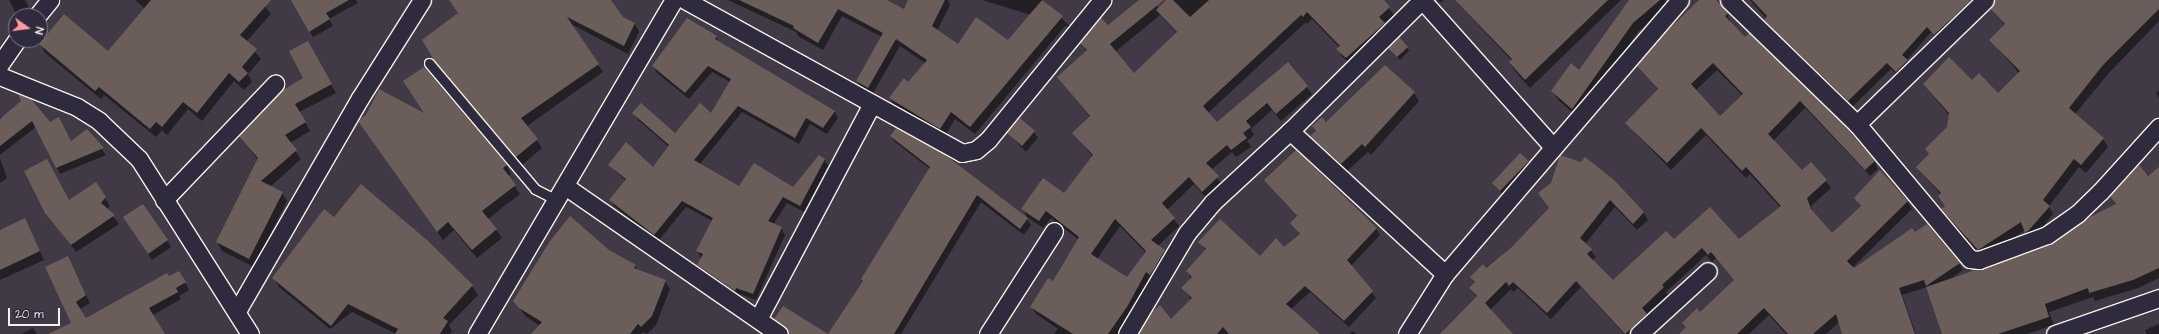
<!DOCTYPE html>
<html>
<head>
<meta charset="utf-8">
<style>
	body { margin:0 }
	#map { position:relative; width:2159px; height:334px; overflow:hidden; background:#413a46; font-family:"Architects Daughter",sans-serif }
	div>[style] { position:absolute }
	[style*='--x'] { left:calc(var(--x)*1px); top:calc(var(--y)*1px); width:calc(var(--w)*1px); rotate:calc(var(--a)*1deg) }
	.shadow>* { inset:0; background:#0007 }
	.building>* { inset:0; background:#6b5e5a }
	.roads { filter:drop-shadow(1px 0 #f4f1e8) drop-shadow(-1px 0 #f4f1e8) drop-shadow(0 1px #f4f1e8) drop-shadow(0 -1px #f4f1e8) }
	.service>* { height:9px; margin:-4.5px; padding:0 4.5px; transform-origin:4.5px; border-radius:4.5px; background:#2f2a3d }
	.minor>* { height:17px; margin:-8.5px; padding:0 8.5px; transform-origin:8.5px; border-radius:8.5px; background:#2f2a3d }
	span { translate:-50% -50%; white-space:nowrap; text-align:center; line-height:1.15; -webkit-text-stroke:3.5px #2f2a3d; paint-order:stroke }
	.north { position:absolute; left:8px; top:8px; width:40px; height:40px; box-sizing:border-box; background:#2f2a3d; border:1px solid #7e7a81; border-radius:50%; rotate:104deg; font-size:11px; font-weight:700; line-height:16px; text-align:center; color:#f4f1e8 }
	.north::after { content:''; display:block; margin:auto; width:14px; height:18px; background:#ff9aa2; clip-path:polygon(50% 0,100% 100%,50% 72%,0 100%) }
	.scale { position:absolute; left:8px; top:308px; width:52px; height:18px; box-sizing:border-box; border:2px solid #f4f1e8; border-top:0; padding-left:5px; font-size:12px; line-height:14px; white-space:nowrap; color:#f4f1e8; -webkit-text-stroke:3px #2f2a3d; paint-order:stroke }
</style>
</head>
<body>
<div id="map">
	<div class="shadow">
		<div style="clip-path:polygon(9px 0,25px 0,29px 7px,16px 14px)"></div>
		<div style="clip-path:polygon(135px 0,260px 0,271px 14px,246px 42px,261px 59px,248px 74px,252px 82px,244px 90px,234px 81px,202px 121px,188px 109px,167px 135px,162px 130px,156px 137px,104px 95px,101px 99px,45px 53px,40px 44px,108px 53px,145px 9px)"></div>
		<div style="clip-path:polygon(292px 0,356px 0,358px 3px,329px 19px,333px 26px,313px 37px)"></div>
		<div style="clip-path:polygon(450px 0,609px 0,622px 18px,635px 24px,639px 32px,628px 54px,571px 24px,603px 72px,527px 126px,542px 148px,522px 165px,440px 68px,428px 49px,459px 13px)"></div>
		<div style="clip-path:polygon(728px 0,885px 0,904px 11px,909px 0,948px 0,950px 5px,937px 31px,958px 45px,1009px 41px,1031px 15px,982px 0,1042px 0,1072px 28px,1065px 26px,975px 134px,955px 119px,945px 136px,895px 106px,890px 98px,908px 83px,925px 63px,900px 46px,872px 95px,862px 88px,857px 81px,882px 37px,842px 16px,823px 50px,798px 36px,796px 32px)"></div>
		<div style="clip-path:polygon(evenodd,1141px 0,1153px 0,1159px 9px,1168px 0,1382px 0,1394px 15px,1384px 24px,1388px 31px,1351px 65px,1342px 56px,1338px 49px,1339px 47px,1312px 19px,1307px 24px,1306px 22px,1208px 113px,1217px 123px,1288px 63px,1312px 94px,1281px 121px,1272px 110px,1251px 129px,1254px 135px,1247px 141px,1251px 147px,1236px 157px,1232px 152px,1211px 170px,1222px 185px,1207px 199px,1194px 184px,1167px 210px,1179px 226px,1158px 246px,1169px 258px,1151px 279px,1118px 334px,1054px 334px,1058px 329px,1036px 314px,1032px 307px,1054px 282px,1079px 240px,1051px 218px,1043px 228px,1027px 217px,1023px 209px,1065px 194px,1093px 157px,1074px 133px,1090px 117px,1058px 77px,1087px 52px,1081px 43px,1108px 27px,1141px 0,1160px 15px,1177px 33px,1134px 74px,1115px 52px,1160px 15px,1141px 0,1120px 226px,1145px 252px,1127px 278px,1097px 259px,1120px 226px)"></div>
		<div style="clip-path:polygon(1437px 0,1444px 0,1440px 3px)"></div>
		<div style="clip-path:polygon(1455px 0,1621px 0,1530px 88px,1515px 71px,1510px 63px,1512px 61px)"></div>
		<div style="clip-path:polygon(1630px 0,1665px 0,1669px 6px,1638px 32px,1578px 117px,1558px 100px,1553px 91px,1580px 71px)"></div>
		<div style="clip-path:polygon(evenodd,1700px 0,1709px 0,1727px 13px,1730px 22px,1745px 39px,1874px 161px,1878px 169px,1870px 176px,1805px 108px,1773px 141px,1802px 172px,1811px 164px,1826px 181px,1831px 188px,1811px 206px,1813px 213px,1832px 235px,1861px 207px,1855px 198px,1907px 201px,1912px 209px,1852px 268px,1853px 270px,1915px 233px,1959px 263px,1963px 270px,1952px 278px,2051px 245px,2116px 205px,2111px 196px,2159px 169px,2159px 278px,2138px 288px,2095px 301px,2093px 297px,2049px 312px,2054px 325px,2027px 334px,1943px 334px,1927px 287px,1902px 295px,1916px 334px,1843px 334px,1839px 322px,1826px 334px,1786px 334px,1769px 315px,1749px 334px,1681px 334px,1686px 328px,1684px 323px,1700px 313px,1735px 281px,1716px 258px,1712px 262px,1706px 255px,1666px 292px,1668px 295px,1646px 315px,1650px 321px,1636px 334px,1624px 334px,1581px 287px,1551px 319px,1518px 288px,1513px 292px,1511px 289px,1490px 310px,1511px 334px,1448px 334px,1477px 298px,1470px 289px,1475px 284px,1472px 277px,1513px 248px,1550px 209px,1539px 194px,1613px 181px,1644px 213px,1648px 220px,1637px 230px,1615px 207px,1585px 244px,1596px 257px,1592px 261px,1613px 282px,1674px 241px,1739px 241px,1781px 208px,1750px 174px,1746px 178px,1706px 135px,1671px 170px,1626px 123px,1658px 90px,1638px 66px,1700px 0,1717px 70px,1743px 96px,1720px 117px,1695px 91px,1717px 70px)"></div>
		<div style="clip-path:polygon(1750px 0,1932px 0,1955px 25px,1938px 41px,1931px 32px,1907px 60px,1911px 67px,1900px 78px,1891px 69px,1852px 107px,1799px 56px)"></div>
		<div style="clip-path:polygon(1993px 0,2159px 0,2159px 21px,2108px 74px,2075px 114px,2103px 139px,2108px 147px,2086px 173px,2079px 167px,2049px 206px,2053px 214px,2033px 239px,2030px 240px,2025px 230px,1986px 257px,1981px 257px,1947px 217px,1942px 209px,1946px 207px,1941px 195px,1917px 167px,1930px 155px,1948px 128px,1949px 115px,1924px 85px,1972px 81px,1998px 94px,2019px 73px,1994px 44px,2005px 25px,1992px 9px,1995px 1px)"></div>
		<div style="clip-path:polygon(716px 37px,719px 42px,835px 112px,838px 118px,827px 134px,810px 124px,799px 144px,742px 112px,700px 164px,739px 187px,794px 188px,824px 159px,828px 166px,804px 212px,787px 203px,773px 225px,781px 228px,785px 235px,756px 300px,740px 294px,739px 297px,702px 272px,698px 265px,701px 258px,697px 251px,712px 221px,686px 207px,658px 241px,614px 206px,611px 200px,626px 181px,609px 165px,653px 168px,669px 147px,638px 120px,634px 113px,676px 134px,712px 114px,730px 82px,712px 72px,689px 99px,657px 73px,653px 66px)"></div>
		<div style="clip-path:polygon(307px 43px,336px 93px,299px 112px,310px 131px,290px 143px,301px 159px,270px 187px,282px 193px,287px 201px,254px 267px,222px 251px,217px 242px,258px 160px,240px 136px,304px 78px)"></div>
		<div style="clip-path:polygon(1407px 47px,1409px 51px,1400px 60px,1391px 51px)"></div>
		<div style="clip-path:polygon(2159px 90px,2159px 98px,2156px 93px)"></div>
		<div style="clip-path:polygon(1414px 93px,1419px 101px,1371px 155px,1368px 152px,1346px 172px,1317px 145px,1312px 136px,1316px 132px,1313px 126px)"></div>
		<div style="clip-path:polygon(23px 102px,71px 142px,87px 131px,106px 155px,60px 174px,36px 127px,0 155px,0 117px,2px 119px)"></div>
		<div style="clip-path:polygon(425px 115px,506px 165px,511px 174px,508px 176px,520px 194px,488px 219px,502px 238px,477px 258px,454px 230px,443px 240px,365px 130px)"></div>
		<div style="clip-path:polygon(1034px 132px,1038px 138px,1026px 152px,1008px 133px)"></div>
		<div style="clip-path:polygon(891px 136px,1027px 219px,1031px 225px,1024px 235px,981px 202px,901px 334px,829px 334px,863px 282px,862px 279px,930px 169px,895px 142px)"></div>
		<div style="clip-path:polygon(0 158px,7px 178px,0 183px)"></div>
		<div style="clip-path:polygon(1528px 161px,1532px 168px,1505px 197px,1493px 183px)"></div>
		<div style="clip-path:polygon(1265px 180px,1376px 228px,1380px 235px,1351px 266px,1376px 298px,1349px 327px,1310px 292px,1291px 309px,1318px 334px,1140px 334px,1171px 321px,1192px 300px,1182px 288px,1191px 279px,1187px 271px,1206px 251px,1200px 242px,1260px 258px,1284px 249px,1300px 235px,1292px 223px,1297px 217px)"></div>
		<div style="clip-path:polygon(105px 198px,110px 206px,107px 209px,119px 224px,76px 252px,46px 212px,69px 202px)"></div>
		<div style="clip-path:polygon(143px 205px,171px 247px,152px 260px,128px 224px)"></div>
		<div style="clip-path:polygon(334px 218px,427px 242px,472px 286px,478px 295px,449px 325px,452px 331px,450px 334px,396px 334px,352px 312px,330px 329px,279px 287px,274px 278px)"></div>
		<div style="clip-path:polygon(25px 219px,44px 260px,0 280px,0 228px,1px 230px)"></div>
		<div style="clip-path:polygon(608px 251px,635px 266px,638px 270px,665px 281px,670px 289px,656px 325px,647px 334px,643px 332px,641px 334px,532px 334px,540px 326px,525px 316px,515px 301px)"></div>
		<div style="clip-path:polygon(72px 265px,90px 303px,80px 309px,86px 319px,169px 278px,183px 279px,189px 290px,179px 296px,181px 299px,153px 315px,163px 334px,50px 334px,72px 324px)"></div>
		<div style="clip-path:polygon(776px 319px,826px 334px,789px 334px)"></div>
		<div style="clip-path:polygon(2159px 324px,2159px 334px,2147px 334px,2145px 330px)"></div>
		<div style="clip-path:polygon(33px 328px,37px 334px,21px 334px)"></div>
		<div style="clip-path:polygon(1353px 331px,1356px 334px,1349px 334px)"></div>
	</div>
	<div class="building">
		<div style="clip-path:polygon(151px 0,271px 0,240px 35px,257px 49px,242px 67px,248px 73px,239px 82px,229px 73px,197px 113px,183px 102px,162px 127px,156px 122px,150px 129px,99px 87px,95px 91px,39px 44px,64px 14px,108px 51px)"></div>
		<div style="clip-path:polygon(291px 0,349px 0,326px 13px,330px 19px,309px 32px)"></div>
		<div style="clip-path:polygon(449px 0,611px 0,623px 17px,635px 23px,624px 46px,567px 17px,599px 64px,521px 118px,538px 139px,516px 157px,434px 60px,422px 40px,458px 13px)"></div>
		<div style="clip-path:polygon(739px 0,887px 0,904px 9px,908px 0,945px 0,932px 26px,958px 44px,976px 17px,1008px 40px,1042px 0,1063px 16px,970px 127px,951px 112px,940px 129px,889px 98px,904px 78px,908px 82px,927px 60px,896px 39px,868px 88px,856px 81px,883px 33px,838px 9px,818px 43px,793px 28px,794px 26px)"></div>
		<div style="clip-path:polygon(evenodd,1139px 0,1164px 0,1110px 44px,1134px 73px,1177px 32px,1156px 10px,1166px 0,1173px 0,1190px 17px,1209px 0,1384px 0,1390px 7px,1379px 17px,1385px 23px,1346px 58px,1336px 49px,1340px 46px,1307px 12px,1303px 17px,1301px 15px,1203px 106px,1217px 122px,1288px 62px,1308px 86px,1276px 114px,1267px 103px,1246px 121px,1251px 127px,1243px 133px,1247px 138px,1231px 150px,1227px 145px,1206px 163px,1219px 176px,1202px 192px,1189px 177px,1162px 203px,1175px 218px,1151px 240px,1165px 250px,1154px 269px,1150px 275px,1146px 272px,1127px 307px,1108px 334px,1073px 334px,1030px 307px,1048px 278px,1053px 281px,1079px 237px,1046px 211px,1039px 221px,1021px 209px,1043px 178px,1064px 193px,1093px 155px,1072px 133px,1090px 116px,1057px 77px,1087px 50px,1080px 43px,1101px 18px,1108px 25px,1139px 0,1115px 219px,1146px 251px,1127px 277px,1091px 254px,1115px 219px)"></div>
		<div style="clip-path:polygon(1455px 0,1608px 0,1525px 80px,1509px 62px,1512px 59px)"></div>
		<div style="clip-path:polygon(1629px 0,1660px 0,1633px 23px,1572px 109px,1551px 91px,1571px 63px,1579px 70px)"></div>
		<div style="clip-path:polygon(evenodd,1699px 0,1716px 0,1719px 3px,1728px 13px,1725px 16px,1745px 37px,1749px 33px,1843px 124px,1875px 161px,1865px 170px,1800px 101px,1768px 134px,1802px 170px,1811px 162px,1827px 180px,1807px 198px,1811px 209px,1832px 233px,1861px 206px,1854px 198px,1880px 170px,1908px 201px,1847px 261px,1854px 268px,1912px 228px,1915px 232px,1927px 224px,1960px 263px,1926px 286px,1924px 280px,1899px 288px,1915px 334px,1842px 334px,1836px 314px,1813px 334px,1788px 334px,1764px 308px,1737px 334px,1679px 334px,1686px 327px,1682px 323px,1697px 308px,1700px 312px,1734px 280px,1711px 252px,1708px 255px,1702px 248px,1662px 285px,1664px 287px,1642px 308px,1647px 314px,1625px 334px,1576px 281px,1547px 313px,1513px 282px,1509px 286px,1506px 282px,1485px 303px,1513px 334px,1440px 334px,1477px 296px,1469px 288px,1475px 282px,1470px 277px,1483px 264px,1486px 268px,1512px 247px,1549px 208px,1538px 193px,1551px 183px,1560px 155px,1581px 162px,1585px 157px,1614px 180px,1644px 212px,1633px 224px,1610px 200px,1580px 238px,1592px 249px,1587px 254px,1613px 280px,1666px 231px,1674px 239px,1710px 207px,1739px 239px,1781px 206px,1746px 167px,1742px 171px,1701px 128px,1667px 163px,1625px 123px,1658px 89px,1637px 66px,1668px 30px,1699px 0,1713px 63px,1743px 94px,1720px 116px,1691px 84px,1713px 63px)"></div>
		<div style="clip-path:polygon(1752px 0,1971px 0,1934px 35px,1927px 27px,1902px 55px,1908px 60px,1896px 72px,1887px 63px,1848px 101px,1764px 20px,1767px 16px)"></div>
		<div style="clip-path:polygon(1995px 0,2159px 0,2159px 9px,2103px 65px,2069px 108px,2104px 138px,2081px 165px,2074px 159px,2043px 200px,2050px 206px,2028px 231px,2025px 233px,2021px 222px,1978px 250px,1941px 209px,1945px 206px,1938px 196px,1941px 193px,1916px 167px,1929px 154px,1925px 149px,1947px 127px,1949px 113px,1923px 84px,1949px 57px,1972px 80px,1979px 73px,1998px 93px,2020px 71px,1989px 40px,2005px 24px,1991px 9px)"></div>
		<div style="clip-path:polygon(687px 18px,717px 36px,715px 39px,835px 111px,823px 128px,806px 118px,795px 138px,738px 106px,694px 160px,739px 186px,754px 163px,793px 187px,819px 155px,825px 159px,800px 206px,783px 197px,768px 221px,782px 227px,753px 294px,736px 288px,735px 291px,697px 265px,703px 254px,696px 251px,713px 218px,682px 201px,654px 235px,609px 200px,626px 179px,608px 165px,626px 142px,653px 167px,669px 145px,632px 113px,641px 103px,675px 133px,700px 103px,711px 113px,731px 79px,708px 66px,685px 93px,652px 66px)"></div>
		<div style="clip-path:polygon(1399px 37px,1408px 47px,1397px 57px,1388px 48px)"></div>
		<div style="clip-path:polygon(308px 41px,332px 84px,295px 104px,306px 122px,285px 135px,297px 150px,261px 181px,283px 192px,249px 259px,216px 242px,258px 158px,239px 136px,283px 90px,303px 78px,289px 51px)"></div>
		<div style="clip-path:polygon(1385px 65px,1415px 92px,1365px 147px,1362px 144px,1341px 164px,1310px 136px,1316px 131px,1312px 126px,1322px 117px,1326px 122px)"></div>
		<div style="clip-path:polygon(424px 67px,507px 165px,503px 168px,516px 185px,482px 211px,497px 229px,472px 250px,448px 222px,437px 232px,358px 121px,366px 115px,379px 89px,424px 113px,403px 81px)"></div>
		<div style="clip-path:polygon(18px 94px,31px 99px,50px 122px,59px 117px,71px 141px,87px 129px,104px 148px,56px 168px,32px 121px,0 146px,0 119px,21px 101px)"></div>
		<div style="clip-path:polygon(1020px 118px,1035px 131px,1022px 146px,1007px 133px)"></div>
		<div style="clip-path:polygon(896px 128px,944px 154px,1028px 218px,1020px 229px,977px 195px,894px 334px,828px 334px,863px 281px,861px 279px,930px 167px,890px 136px)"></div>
		<div style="clip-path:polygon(1296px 150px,1377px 228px,1347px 260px,1373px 291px,1344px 321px,1305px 286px,1286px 304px,1320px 334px,1229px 334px,1223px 327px,1217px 334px,1139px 334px,1152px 312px,1160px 305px,1171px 319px,1192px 298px,1181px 288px,1192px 277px,1186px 271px,1206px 249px,1198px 242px,1220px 219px,1260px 256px,1276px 238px,1284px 247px,1300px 234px,1290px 223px,1297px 216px,1264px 180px)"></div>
		<div style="clip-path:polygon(1520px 153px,1529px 161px,1500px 191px,1492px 183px)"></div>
		<div style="clip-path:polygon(47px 159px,69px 200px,96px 182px,106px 197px,101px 203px,115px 215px,71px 245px,45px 213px,24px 171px)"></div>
		<div style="clip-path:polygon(2139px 165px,2148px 176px,2159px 167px,2159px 268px,2133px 280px,2089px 293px,2088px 288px,2045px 304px,2049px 317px,1998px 334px,1942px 334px,1926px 287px,2053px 243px,2088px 218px,2116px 204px,2110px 196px)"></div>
		<div style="clip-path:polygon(361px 184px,428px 241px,473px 285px,443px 318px,448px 321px,440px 334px,395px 334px,398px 329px,348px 304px,331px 326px,272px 278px,324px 209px,334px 217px)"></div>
		<div style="clip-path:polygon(143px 204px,168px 240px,148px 254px,123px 217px)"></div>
		<div style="clip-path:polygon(570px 216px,609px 250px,636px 265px,634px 268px,666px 280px,652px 316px,641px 327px,638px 324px,630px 334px,531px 334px,542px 322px,519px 308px,513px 301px,550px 241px)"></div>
		<div style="clip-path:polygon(25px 218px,40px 251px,0 270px,0 230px)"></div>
		<div style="clip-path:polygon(68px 256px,86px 295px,76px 302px,86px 318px,167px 273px,169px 276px,179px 271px,186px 282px,176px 288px,178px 292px,149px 308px,165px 334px,48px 334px,71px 323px,45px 267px)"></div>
		<div style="clip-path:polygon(783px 306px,828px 334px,789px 334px,785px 326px,774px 319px)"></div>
	</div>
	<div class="roads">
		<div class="service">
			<div style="--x:429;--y:63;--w:165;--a:49.9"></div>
			<div style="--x:535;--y:189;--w:25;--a:27"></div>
		</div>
		<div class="minor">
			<div style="--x:685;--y:0;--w:316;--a:28.9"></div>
			<div style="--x:962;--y:153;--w:14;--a:-12"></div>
			<div style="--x:976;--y:150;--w:16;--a:-40"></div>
			<div style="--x:988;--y:140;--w:181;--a:-50.8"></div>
			<div style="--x:1422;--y:0;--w:197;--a:48.3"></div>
			<div style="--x:1729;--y:0;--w:178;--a:44.1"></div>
			<div style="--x:1857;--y:124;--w:176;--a:50.1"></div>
			<div style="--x:1970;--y:259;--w:9;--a:6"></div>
			<div style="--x:1979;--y:260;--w:72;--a:-20.2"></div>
			<div style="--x:2047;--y:235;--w:37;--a:-35"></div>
			<div style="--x:2077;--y:214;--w:32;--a:-44"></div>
			<div style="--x:2100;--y:192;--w:88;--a:-47.8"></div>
			<div style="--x:37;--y:16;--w:21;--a:-51"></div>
			<div style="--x:0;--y:64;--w:29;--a:-55"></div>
			<div style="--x:0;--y:76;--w:83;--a:21.9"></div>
			<div style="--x:77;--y:107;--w:26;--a:32"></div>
			<div style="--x:99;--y:121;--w:55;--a:43.5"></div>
			<div style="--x:139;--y:159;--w:207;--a:57.6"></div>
			<div style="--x:1857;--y:124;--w:178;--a:-44.1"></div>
			<div style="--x:1290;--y:131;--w:211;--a:42.7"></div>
			<div style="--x:565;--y:186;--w:260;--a:34.7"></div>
			<div style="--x:164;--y:200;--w:161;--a:-46.3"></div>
			<div style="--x:237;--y:311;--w:246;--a:-60"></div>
			<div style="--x:360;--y:98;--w:116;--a:-57.7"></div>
			<div style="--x:758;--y:319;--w:243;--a:-62.1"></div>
			<div style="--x:477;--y:334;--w:388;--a:-59.5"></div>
			<div style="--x:988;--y:334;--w:122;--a:-57.3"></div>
			<div style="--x:1127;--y:334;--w:117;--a:-59.3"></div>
			<div style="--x:1187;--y:233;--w:40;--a:-50"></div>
			<div style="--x:1213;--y:202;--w:105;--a:-42.7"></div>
			<div style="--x:1290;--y:131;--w:186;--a:-44.8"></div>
			<div style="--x:1407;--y:334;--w:71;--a:-57.7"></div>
			<div style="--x:1445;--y:274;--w:361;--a:-49.4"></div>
			<div style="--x:1639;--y:334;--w:93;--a:-42.4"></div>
			<div style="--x:2055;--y:334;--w:110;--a:-19.1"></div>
		</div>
	</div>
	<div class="north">N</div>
	<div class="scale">20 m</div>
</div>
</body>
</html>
